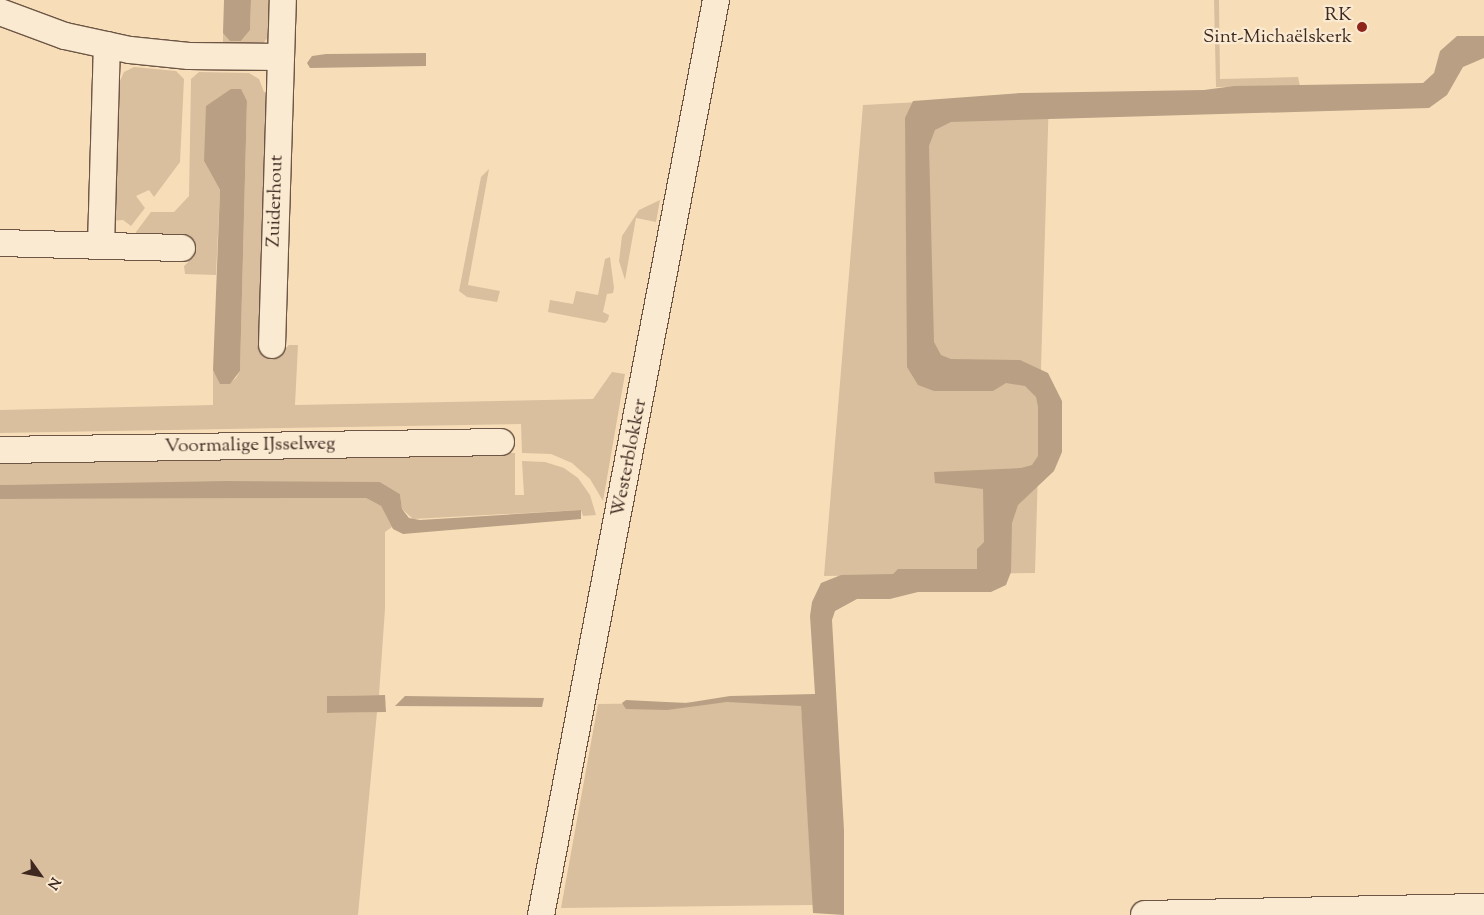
<!DOCTYPE html>
<html>
<head>
<meta charset="utf-8">
<style>
	body { margin:0 }
	#map { position:relative; width:1484px; height:915px; overflow:hidden; background:#f8deb8; font-family:"Sorts Mill Goudy",serif }
	div>[style] { position:absolute }
	[style*='--x'] { left:calc(var(--x)*1px); top:calc(var(--y)*1px); width:calc(var(--w)*1px); rotate:calc(var(--a)*1deg) }
	.green>* { inset:0; background:#d9bf9e }
	.water>* { inset:0; background:#b9a084 }
	.roads { filter:drop-shadow(1px 0 #6d5646) drop-shadow(-1px 0 #6d5646) drop-shadow(0 1px #6d5646) drop-shadow(0 -1px #6d5646) }
	.minor>* { height:26px; margin:-13px; padding:0 13px; transform-origin:13px; border-radius:13px; background:#faead1 }
	.tertiary>* { height:28px; margin:-14px; padding:0 14px; transform-origin:14px; border-radius:14px; background:#faead1 }
	.dots>* { width:14px; height:14px; translate:-50% -50%; box-sizing:border-box; border:2px solid #faead1; border-radius:50% }
	span { translate:-50% -50%; white-space:nowrap; text-align:center; line-height:1.15; -webkit-text-stroke:4.5px #faead1; paint-order:stroke }
	.poi-label { font-size:19px; color:#3f2820 }
	.right { translate:-100% -50%; text-align:right }
	.street-label { font-size:19px; color:#3f2820 }
	.north { position:absolute; left:15px; top:850px; width:50px; height:50px; -webkit-text-stroke:4px #faead1; paint-order:stroke; rotate:122deg; font-size:14px; font-weight:700; line-height:20px; text-align:center; color:#3f2820 }
	.north::after { content:''; display:block; margin:auto; width:18px; height:22px; background:#3f2820; clip-path:polygon(50% 0,100% 100%,50% 72%,0 100%) }
</style>
</head>
<body>
<div id="map">
	<div class="green">
		<div style="clip-path:polygon(251px 0,273px 0,270px 35px,260px 47px,223px 49px,223px 33px,241px 41px,250px 30px)"></div>
		<div style="clip-path:polygon(1214px 0,1219px 0,1220px 79px,1298px 77px,1300px 86px,1216px 87px)"></div>
		<div style="clip-path:polygon(134px 67px,176px 71px,184px 79px,180px 162px,154px 197px,149px 190px,136px 196px,145px 208px,131px 226px,123px 220px,110px 221px,113px 83px,119px 83px,124px 72px)"></div>
		<div style="clip-path:polygon(199px 72px,249px 73px,259px 79px,264px 92px,270px 93px,280px 353px,289px 345px,298px 345px,295px 405px,593px 399px,612px 372px,625px 374px,603px 501px,590px 479px,572px 463px,551px 454px,522px 453px,521px 424px,0 433px,0 410px,213px 405px,213px 370px,220px 381px,230px 383px,236px 378px,240px 371px,247px 101px,241px 92px,230px 90px,204px 161px,220px 190px,216px 275px,185px 274px,184px 266px,194px 257px,195px 240px,137px 238px,136px 232px,151px 212px,174px 212px,189px 196px,191px 79px)"></div>
		<div style="clip-path:polygon(1049px 95px,1035px 573px,824px 576px,863px 105px)"></div>
		<div style="clip-path:polygon(489px 169px,468px 285px,500px 291px,497px 302px,467px 297px,459px 291px,481px 177px)"></div>
		<div style="clip-path:polygon(660px 200px,656px 222px,636px 218px,625px 280px,619px 261px,622px 236px,639px 210px)"></div>
		<div style="clip-path:polygon(610px 257px,614px 288px,613px 293px,607px 294px,603px 312px,609px 315px,608px 320px,605px 323px,548px 312px,550px 300px,573px 304px,576px 291px,598px 295px,605px 259px)"></div>
		<div style="clip-path:polygon(515px 453px,515px 495px,524px 495px,522px 461px,545px 462px,564px 468px,578px 478px,590px 495px,596px 515px,583px 516px,581px 510px,413px 519px,402px 509px,400px 494px,380px 482px,0 485px,0 461px)"></div>
		<div style="clip-path:polygon(366px 498px,381px 506px,392px 527px,385px 532px,385px 609px,379px 695px,327px 696px,328px 713px,377px 712px,358px 915px,0 915px,0 499px)"></div>
		<div style="clip-path:polygon(801px 701px,813px 905px,561px 908px,598px 704px)"></div>
	</div>
	<div class="water">
		<div style="clip-path:polygon(224px 0,251px 0,250px 30px,241px 41px,230px 41px,223px 33px)"></div>
		<div style="clip-path:polygon(1457px 36px,1484px 36px,1484px 58px,1463px 67px,1447px 95px,1429px 108px,951px 122px,935px 130px,929px 146px,934px 342px,941px 355px,951px 359px,1020px 360px,1048px 373px,1062px 401px,1062px 452px,1054px 471px,1018px 505px,1012px 523px,1011px 572px,1006px 585px,991px 592px,918px 592px,890px 599px,857px 599px,835px 611px,832px 620px,844px 830px,844px 915px,813px 913px,801px 706px,727px 702px,667px 710px,626px 709px,622px 703px,626px 700px,686px 703px,730px 696px,815px 694px,810px 616px,812px 602px,821px 583px,841px 575px,893px 574px,898px 569px,977px 569px,977px 549px,984px 542px,983px 489px,935px 483px,934px 472px,1021px 468px,1032px 465px,1038px 456px,1038px 407px,1036px 397px,1025px 386px,1006px 383px,993px 391px,934px 391px,918px 385px,907px 367px,905px 118px,913px 101px,1021px 93px,1204px 90px,1234px 86px,1423px 83px,1434px 73px,1440px 51px)"></div>
		<div style="clip-path:polygon(426px 53px,426px 66px,310px 68px,307px 63px,312px 56px,326px 54px)"></div>
		<div style="clip-path:polygon(231px 89px,241px 89px,247px 101px,240px 371px,230px 384px,220px 384px,213px 370px,220px 190px,204px 161px,206px 106px)"></div>
		<div style="clip-path:polygon(228px 481px,380px 482px,400px 494px,402px 509px,409px 518px,420px 520px,581px 510px,581px 519px,403px 534px,393px 529px,381px 506px,366px 498px,0 499px,0 485px)"></div>
		<div style="clip-path:polygon(385px 695px,386px 712px,327px 713px,327px 696px)"></div>
		<div style="clip-path:polygon(405px 696px,544px 698px,542px 707px,395px 706px)"></div>
	</div>
	<div class="roads">
		<div class="minor">
			<div style="--x:0;--y:12;--w:69;--a:20.3"></div>
			<div style="--x:65;--y:36;--w:66;--a:12.2"></div>
			<div style="--x:130;--y:50;--w:59;--a:5.8"></div>
			<div style="--x:189;--y:56;--w:92;--a:0.6"></div>
			<div style="--x:0;--y:243;--w:182;--a:1.6"></div>
			<div style="--x:101;--y:245;--w:200;--a:-88.3"></div>
			<div style="--x:272;--y:345;--w:345;--a:-88.2"></div>
			<div style="--x:0;--y:450;--w:501;--a:-0.91"></div>
			<div style="--x:541;--y:915;--w:932;--a:-79.17"></div>
		</div>
		<div class="tertiary">
			<div style="--x:1145;--y:915;--w:339;--a:-1.2"></div>
		</div>
	</div>
	<div class="dots">
		<div style="left:1362px;top:27px;background:#8f2418"></div>
	</div>
	<div class="poi-label">
		<span class="right" style="left:1352px;top:27px">RK<br>Sint-Michaëlskerk</span>
	</div>
	<div class="street-label">
		<span style="left:276px;top:201px;rotate:-88deg">Zuiderhout</span>
		<span style="left:250px;top:446px;rotate:-1deg">Voormalige IJsselweg</span>
		<span style="left:630px;top:458px;rotate:-79deg">Westerblokker</span>
	</div>
	<div class="north">N</div>
</div>
</body>
</html>
